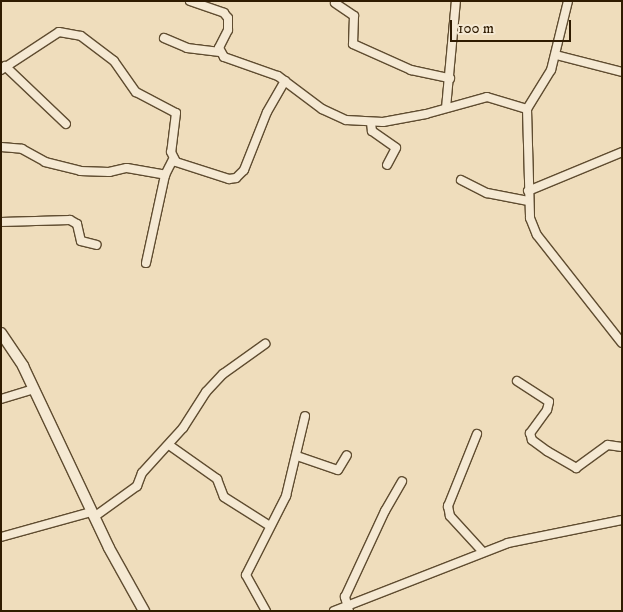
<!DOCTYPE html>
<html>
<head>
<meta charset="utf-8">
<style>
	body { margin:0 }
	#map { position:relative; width:623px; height:612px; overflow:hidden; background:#efddbc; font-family:"IM FELL DW Pica",serif }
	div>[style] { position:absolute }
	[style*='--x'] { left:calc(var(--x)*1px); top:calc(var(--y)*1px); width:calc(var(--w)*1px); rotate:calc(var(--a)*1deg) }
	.roads { filter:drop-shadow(1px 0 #5f4c30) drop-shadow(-1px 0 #5f4c30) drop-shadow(0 1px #5f4c30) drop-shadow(0 -1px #5f4c30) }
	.minor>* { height:8px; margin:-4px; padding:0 4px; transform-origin:4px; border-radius:4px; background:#f5e9d3 }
	.tertiary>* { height:10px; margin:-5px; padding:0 5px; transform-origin:5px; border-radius:5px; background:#f5e9d3 }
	span { translate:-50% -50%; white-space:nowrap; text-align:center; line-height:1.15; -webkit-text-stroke:4.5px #f5e9d3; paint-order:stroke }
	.frame { position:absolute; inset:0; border:2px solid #2f1b01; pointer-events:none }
	.scale { position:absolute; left:450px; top:20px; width:121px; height:22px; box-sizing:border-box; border:2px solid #2f1b01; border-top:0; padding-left:6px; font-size:15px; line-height:18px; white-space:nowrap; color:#2f1b01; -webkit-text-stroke:4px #f5e9d3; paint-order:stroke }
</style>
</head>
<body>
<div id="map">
	<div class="roads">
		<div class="minor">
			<div style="--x:190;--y:1;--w:36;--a:19"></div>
			<div style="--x:224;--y:13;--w:6;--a:51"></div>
			<div style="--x:228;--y:18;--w:12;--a:90"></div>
			<div style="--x:228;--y:30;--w:20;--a:117"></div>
			<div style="--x:219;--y:48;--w:10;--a:61"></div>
			<div style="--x:224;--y:57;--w:57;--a:19.4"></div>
			<div style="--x:278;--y:76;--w:55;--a:36.9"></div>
			<div style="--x:322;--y:109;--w:26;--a:25"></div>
			<div style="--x:346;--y:120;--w:37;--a:3"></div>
			<div style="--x:383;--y:122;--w:44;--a:-10.5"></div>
			<div style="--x:426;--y:114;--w:63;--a:-15.6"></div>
			<div style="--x:487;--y:97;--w:42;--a:16.7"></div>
			<div style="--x:568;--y:1;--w:71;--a:103.8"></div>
			<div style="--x:551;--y:70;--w:46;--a:121.6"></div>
			<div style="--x:527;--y:109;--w:109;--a:88.4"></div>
			<div style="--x:530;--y:218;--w:18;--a:68"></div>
			<div style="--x:537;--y:235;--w:137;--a:51.8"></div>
			<div style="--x:335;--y:3;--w:23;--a:34"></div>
			<div style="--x:354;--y:16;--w:28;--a:92"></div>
			<div style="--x:353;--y:44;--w:64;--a:24.1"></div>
			<div style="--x:411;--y:70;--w:40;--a:12"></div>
			<div style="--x:164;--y:38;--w:25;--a:23"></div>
			<div style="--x:187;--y:48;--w:33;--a:7"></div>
			<div style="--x:556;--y:55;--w:68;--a:14.4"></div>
			<div style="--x:5;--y:66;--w:84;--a:43.6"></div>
			<div style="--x:1;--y:70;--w:69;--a:-33.2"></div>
			<div style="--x:59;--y:32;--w:22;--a:10"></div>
			<div style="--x:81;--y:36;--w:41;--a:37.1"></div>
			<div style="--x:114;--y:61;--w:38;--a:55"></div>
			<div style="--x:136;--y:92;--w:45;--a:27.7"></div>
			<div style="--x:176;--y:113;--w:39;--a:97"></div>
			<div style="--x:171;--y:152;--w:11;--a:63"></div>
			<div style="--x:176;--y:162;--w:56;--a:17.8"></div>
			<div style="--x:229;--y:179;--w:7;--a:-8"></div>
			<div style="--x:236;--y:178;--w:11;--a:-45"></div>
			<div style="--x:244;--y:170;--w:62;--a:-68.4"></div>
			<div style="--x:267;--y:112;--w:36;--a:-60"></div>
			<div style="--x:446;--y:108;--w:107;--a:-84.7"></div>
			<div style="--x:371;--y:123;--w:8;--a:83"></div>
			<div style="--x:372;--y:131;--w:29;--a:35"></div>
			<div style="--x:396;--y:148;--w:19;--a:118"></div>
			<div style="--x:1;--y:147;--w:21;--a:5"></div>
			<div style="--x:22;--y:149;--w:26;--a:29"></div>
			<div style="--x:45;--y:162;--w:36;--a:14"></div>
			<div style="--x:80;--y:171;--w:29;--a:2"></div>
			<div style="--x:109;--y:172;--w:18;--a:-13"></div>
			<div style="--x:127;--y:168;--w:39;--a:10"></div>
			<div style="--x:461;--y:180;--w:29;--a:27"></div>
			<div style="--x:487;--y:193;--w:42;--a:11"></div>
			<div style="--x:528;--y:191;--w:102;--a:-22.5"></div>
			<div style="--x:1;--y:222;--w:69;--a:-1.7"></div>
			<div style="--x:70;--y:220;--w:8;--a:30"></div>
			<div style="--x:77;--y:224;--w:17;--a:77"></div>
			<div style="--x:81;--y:241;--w:16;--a:14"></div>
			<div style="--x:146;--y:263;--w:90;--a:-77.8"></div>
			<div style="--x:165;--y:175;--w:18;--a:-63"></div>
			<div style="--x:517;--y:381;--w:38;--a:33"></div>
			<div style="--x:549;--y:402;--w:8;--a:104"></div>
			<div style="--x:547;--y:410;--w:29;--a:126"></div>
			<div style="--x:530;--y:433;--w:7;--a:74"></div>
			<div style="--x:532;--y:440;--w:19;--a:36"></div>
			<div style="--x:547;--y:451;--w:34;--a:30"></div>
			<div style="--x:576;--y:468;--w:39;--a:-36"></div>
			<div style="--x:608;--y:445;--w:14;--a:8"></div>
			<div style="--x:1;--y:399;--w:34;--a:-17"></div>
			<div style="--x:477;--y:434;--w:78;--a:111.9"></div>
			<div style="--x:448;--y:506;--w:10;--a:79"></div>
			<div style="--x:450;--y:516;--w:49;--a:47.5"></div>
			<div style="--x:169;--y:445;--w:59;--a:35.3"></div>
			<div style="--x:217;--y:479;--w:19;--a:69"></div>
			<div style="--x:224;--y:497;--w:54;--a:32.2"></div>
			<div style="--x:297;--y:456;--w:43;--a:18.9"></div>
			<div style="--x:338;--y:470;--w:17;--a:-59"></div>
			<div style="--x:94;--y:517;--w:53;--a:-35.8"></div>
			<div style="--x:137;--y:486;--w:14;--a:-69"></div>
			<div style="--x:142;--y:473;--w:61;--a:-47.7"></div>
			<div style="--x:183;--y:428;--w:43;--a:-57.4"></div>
			<div style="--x:206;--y:392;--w:25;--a:-47"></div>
			<div style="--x:223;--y:374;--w:52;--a:-35.5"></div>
			<div style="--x:1;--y:537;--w:93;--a:-15.5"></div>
			<div style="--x:266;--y:611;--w:41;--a:-119.1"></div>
			<div style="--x:246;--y:575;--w:89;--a:-63.1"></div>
			<div style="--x:286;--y:496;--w:82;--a:-76.6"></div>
			<div style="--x:334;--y:611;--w:187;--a:-21.3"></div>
			<div style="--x:508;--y:543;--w:116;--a:-11.4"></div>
			<div style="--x:349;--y:611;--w:15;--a:-106"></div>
			<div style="--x:345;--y:597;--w:95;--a:-65.1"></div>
			<div style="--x:385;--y:511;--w:34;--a:-60"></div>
		</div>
		<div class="tertiary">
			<div style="--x:1;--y:333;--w:40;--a:56"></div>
			<div style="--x:23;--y:366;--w:201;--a:64.7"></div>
			<div style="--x:109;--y:548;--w:72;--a:60.9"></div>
		</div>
	</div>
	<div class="frame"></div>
	<div class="scale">100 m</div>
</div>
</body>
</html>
